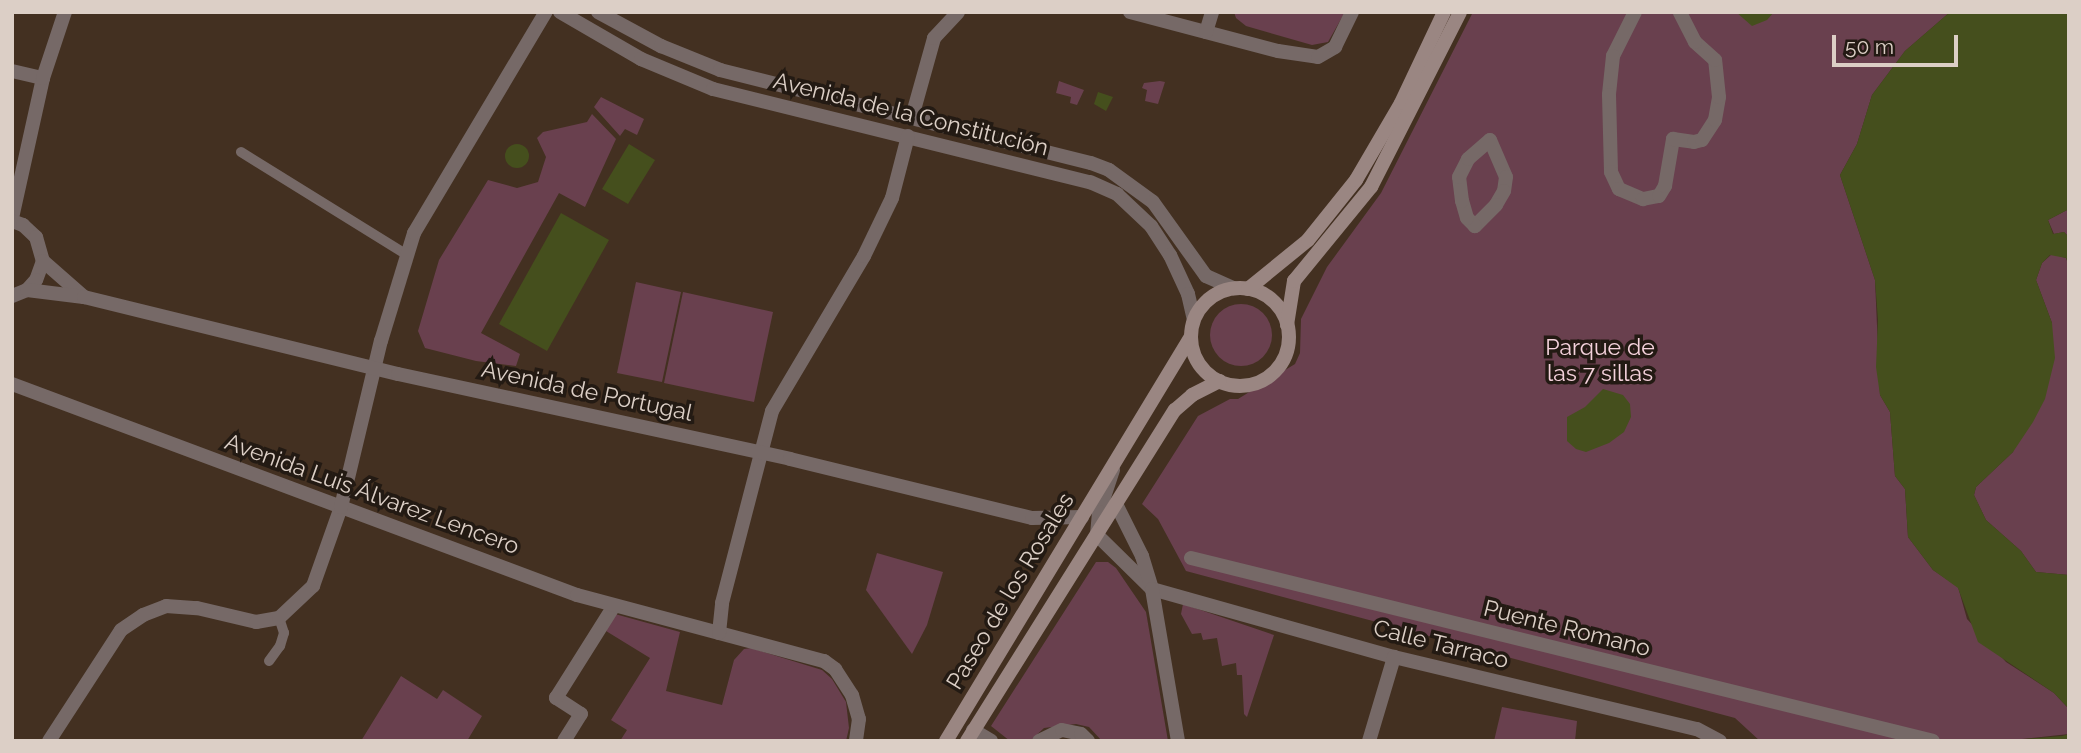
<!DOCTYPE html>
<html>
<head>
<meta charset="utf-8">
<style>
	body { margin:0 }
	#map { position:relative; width:2081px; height:753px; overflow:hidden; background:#433021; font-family:Raleway,sans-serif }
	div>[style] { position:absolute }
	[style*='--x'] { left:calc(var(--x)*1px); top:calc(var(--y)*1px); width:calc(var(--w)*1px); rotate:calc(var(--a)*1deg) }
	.green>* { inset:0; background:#69404e }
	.round { border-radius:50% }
	.water>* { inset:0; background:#454f1d }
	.service>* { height:10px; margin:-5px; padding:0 5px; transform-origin:5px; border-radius:5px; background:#766967 }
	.pedestrian>* { height:14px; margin:-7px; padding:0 7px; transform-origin:7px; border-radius:7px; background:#766967 }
	.minor>* { height:14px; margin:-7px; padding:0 7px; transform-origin:7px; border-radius:7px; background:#766967 }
	.tertiary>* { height:14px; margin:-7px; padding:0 7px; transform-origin:7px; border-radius:7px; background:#766967 }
	.secondary>* { height:14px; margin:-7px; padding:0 7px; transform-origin:7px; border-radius:7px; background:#9a8682 }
	.secondary>.ring { margin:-7px; padding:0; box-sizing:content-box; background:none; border:14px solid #9a8682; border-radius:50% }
	span { translate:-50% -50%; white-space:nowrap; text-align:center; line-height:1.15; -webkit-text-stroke:7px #231a13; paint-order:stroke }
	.street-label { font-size:23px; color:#dccfc6 }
	.park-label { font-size:23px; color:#f5d2dc }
	.frame { position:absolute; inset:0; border:14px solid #dccfc6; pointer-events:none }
	.scale { position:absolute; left:1832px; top:35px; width:126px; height:32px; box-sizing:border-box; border:4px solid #dccfc6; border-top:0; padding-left:9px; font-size:21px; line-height:24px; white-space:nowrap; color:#dccfc6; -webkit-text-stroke:5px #231a13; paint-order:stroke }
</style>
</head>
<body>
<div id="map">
	<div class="green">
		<div style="clip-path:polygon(1234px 12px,1345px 12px,1328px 42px,1312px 45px,1246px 26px,1236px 18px)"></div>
		<div style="clip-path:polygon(1473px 12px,1950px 12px,1905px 51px,1872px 95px,1857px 144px,1840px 175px,1875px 280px,1880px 395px,1890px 412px,1895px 476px,1905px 489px,1908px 537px,1933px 570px,1958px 587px,1967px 619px,2006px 662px,2054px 693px,2069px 709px,2069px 734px,2003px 741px,1760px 741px,1735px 718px,1186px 571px,1158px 519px,1142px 504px,1198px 416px,1230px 399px,1238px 399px,1295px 364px,1300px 353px,1301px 319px,1327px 267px,1381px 193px)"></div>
		<div style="clip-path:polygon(1059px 81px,1084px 90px,1077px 105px,1070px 103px,1071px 97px,1056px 93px)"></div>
		<div style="clip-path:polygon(1160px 81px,1165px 82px,1158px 104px,1145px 101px,1147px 90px,1142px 88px,1144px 83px)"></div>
		<div style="clip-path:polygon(601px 97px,644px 119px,637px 135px,625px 129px,620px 136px,594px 107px)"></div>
		<div style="clip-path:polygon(592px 114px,616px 139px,585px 207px,559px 193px,481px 333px,520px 354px,516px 366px,476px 361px,425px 348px,418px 331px,439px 260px,488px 180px,517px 188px,538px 182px,546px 157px,537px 138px,543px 132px,587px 122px)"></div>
		<div style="clip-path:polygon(2069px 209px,2069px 237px,2064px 232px,2054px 234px,2048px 220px)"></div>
		<div style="clip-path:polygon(2052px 254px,2066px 258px,2069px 266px,2069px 575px,2036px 572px,2021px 551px,1986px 520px,1974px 495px,1976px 487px,2013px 452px,2052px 323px,2036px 280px,2042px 263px)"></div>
		<div style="clip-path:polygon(636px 282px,681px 292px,662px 382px,617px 373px)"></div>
		<div style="clip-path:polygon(683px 292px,773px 312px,754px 402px,664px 383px)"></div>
		<div class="round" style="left:1210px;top:304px;width:62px;height:62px"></div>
		<div style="clip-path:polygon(877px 553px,943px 572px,927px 625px,912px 654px,866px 590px)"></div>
		<div style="clip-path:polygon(1096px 562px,1108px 562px,1116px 568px,1146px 612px,1168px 741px,1102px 741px,1089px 727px,1076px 724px,1044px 728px,1030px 741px,1010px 741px,991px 726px)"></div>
		<div style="clip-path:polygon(1183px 604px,1274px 635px,1247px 717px,1244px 714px,1242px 675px,1237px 675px,1236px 663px,1222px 666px,1217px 638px,1203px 640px,1201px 633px,1192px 634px,1181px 614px)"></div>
		<div style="clip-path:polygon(615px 614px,680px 632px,666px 691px,722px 705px,734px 660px,744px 649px,751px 648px,822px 670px,832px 679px,846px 702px,849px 728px,846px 741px,620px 741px,627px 730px,611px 720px,650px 658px,606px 631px)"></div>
		<div style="clip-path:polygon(401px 676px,437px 699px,443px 690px,482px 716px,467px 741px,361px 741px)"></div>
		<div style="clip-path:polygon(1502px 707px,1577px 721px,1575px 741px,1494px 741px)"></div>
	</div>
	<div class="water">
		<div style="clip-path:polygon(1736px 12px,1774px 12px,1767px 20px,1752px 26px)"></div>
		<div style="clip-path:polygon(1950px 12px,2069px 12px,2069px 209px,2048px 220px,2053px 234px,2064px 232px,2069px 237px,2069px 266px,2066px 258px,2050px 255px,2042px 263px,2036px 280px,2052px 323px,2055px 358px,2045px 399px,2033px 422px,2013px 452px,1976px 487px,1974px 495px,1986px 520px,2021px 551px,2036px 572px,2069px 575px,2069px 709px,2054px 693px,1978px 642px,1958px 588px,1933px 570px,1908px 537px,1905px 489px,1895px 476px,1890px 412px,1880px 395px,1876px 367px,1878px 320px,1875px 280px,1840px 175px,1857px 144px,1872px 95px,1905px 51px)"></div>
		<div style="clip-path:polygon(1098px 92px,1113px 97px,1106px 111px,1094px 104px)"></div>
		<div style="clip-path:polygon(629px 144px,655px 160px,628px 204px,602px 189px)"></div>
		<div class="round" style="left:505px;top:144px;width:24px;height:24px"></div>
		<div style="clip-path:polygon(561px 213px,609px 240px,547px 351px,499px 324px)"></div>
		<div style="clip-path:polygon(1603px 389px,1623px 395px,1630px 404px,1631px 417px,1624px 432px,1609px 443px,1586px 452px,1576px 449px,1567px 441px,1567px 417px,1585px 407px)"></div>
		<div style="clip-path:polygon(2069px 734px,2069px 741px,2003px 741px,2062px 736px)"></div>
	</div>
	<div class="service">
		<div style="--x:241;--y:152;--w:195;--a:31.8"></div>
		<div style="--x:269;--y:661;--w:19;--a:-54"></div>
		<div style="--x:280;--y:646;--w:14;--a:-73"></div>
		<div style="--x:284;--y:633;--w:16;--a:-108"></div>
	</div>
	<div class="pedestrian">
		<div style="--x:1635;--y:12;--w:49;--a:116.6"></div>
		<div style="--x:1613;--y:56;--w:39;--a:96"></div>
		<div style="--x:1609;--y:95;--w:77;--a:88.5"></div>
		<div style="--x:1611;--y:172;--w:19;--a:65"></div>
		<div style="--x:1619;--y:189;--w:26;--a:23"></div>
		<div style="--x:1643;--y:199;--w:16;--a:-11"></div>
		<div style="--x:1659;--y:196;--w:12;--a:-59"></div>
		<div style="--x:1665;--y:186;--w:48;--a:-80.3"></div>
		<div style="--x:1673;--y:139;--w:21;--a:8"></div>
		<div style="--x:1694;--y:142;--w:8;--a:-14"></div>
		<div style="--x:1702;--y:140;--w:24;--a:-57"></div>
		<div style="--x:1715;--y:120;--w:23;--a:-80"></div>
		<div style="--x:1719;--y:97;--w:37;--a:-96"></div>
		<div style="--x:1715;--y:60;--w:27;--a:-138"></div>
		<div style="--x:1695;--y:42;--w:34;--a:-117"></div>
		<div style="--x:1490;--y:140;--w:40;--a:66.6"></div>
		<div style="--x:1506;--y:177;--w:14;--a:98"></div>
		<div style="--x:1504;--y:191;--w:16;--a:120"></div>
		<div style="--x:1496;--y:205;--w:30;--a:135"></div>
		<div style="--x:1475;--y:226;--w:11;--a:-135"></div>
		<div style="--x:1467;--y:218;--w:18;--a:-106"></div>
		<div style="--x:1462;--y:201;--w:24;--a:-97"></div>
		<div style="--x:1459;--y:177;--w:20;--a:-63"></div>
		<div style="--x:1468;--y:159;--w:29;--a:-41"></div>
		<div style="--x:1191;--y:558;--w:764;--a:13.85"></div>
		<div style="--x:564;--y:741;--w:32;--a:-58"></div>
		<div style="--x:581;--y:714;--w:30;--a:-147"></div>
		<div style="--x:556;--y:698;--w:109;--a:-57.8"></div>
	</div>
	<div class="minor">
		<div style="--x:560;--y:12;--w:94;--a:30.1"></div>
		<div style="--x:641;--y:59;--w:78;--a:22.6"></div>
		<div style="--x:713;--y:89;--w:388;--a:13.9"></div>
		<div style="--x:1090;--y:182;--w:30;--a:24"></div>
		<div style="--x:1117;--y:194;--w:47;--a:43.3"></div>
		<div style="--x:1151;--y:226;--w:35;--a:57"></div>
		<div style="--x:1170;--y:255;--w:43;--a:65.2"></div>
		<div style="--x:1188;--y:294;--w:26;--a:77"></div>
		<div style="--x:598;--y:12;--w:72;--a:28.4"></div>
		<div style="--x:661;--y:46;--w:64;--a:22.1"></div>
		<div style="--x:720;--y:70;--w:382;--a:14.1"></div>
		<div style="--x:1091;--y:163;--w:19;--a:21"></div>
		<div style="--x:1109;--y:170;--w:54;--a:36"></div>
		<div style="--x:1153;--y:202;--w:91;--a:54.4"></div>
		<div style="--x:1206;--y:276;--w:30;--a:24"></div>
		<div style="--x:1130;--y:12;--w:153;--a:14.8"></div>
		<div style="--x:1278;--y:51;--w:40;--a:8.5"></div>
		<div style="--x:1318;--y:57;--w:20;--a:-30"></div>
		<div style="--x:1335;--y:47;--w:39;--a:-64"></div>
		<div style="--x:1206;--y:32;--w:21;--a:-73"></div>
		<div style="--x:12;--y:71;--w:32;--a:13"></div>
		<div style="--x:912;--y:117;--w:82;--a:-74.4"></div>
		<div style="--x:934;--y:38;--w:35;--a:-47"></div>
		<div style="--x:12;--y:218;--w:143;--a:-77.5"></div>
		<div style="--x:43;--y:78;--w:70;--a:-71.6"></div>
		<div style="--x:12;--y:221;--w:12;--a:20"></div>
		<div style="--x:23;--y:225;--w:18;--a:43"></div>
		<div style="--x:36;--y:237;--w:25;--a:74"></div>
		<div style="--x:43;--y:261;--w:20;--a:110"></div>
		<div style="--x:36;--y:280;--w:13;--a:132"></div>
		<div style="--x:27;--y:290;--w:16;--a:158"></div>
		<div style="--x:43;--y:261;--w:55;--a:41.3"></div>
		<div style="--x:27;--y:290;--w:57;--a:7"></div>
		<div style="--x:12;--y:384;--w:603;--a:20.48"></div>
		<div style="--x:577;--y:595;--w:256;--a:15"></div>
		<div style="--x:824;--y:661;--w:14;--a:36"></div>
		<div style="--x:835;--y:669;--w:31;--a:57"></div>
		<div style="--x:852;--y:695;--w:25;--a:74"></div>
		<div style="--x:859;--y:719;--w:22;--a:98"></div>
		<div style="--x:1113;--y:470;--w:44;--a:108.4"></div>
		<div style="--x:1099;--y:512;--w:23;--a:95"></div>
		<div style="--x:1097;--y:535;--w:77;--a:44.5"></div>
		<div style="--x:1152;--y:589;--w:251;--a:15.7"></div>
		<div style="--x:1394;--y:657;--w:311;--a:13.4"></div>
		<div style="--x:1697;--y:729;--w:26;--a:28"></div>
		<div style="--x:1116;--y:504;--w:58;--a:63.4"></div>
		<div style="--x:1142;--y:556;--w:34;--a:73"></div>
		<div style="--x:719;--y:633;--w:30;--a:-84"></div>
		<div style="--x:722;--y:603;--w:198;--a:-75.4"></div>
		<div style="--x:772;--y:411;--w:180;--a:-59.3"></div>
		<div style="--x:864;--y:256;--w:64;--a:-64.2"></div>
		<div style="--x:892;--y:198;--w:64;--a:-75.5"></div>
		<div style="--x:973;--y:730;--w:21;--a:31"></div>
		<div style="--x:49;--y:741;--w:132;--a:-57"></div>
		<div style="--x:121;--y:630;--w:27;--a:-34"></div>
		<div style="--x:143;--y:615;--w:25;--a:-21"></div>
		<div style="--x:166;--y:606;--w:31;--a:4"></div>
		<div style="--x:197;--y:608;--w:61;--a:13.3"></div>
		<div style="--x:256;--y:622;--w:23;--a:-10"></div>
		<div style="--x:279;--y:618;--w:47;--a:-43.3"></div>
		<div style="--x:313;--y:586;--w:84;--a:-70.5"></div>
		<div style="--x:341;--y:507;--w:171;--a:-76.5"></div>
		<div style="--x:381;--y:341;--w:113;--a:-73"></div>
		<div style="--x:414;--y:233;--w:257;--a:-59.2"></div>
		<div style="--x:1039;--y:741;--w:25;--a:-26"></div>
		<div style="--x:1062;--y:730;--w:19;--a:12"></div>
		<div style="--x:1081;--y:734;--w:10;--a:45"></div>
		<div style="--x:1369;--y:741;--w:88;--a:-73.4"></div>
	</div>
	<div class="tertiary">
		<div style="--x:84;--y:297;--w:323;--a:13.8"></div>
		<div style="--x:398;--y:374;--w:401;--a:12.2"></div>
		<div style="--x:790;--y:459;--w:249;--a:13.7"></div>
		<div style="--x:1032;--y:518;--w:50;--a:-1.1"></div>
		<div style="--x:1152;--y:589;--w:154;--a:80.3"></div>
	</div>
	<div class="secondary">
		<div class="ring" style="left:1191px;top:288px;width:84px;height:84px"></div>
		<div style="--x:1248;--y:289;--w:77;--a:-39.2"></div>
		<div style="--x:1308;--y:240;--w:77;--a:-51.3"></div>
		<div style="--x:1356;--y:180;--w:89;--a:-59.7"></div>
		<div style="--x:1401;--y:103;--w:101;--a:-64.7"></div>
		<div style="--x:1287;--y:325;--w:45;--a:-81"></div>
		<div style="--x:1294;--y:281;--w:122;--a:-50.7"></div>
		<div style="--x:1371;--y:187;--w:196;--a:-63"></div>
		<div style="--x:946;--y:741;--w:473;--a:-58.8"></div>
		<div style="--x:967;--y:741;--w:391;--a:-57.9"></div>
		<div style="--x:1175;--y:410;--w:23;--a:-41"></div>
		<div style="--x:1192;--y:395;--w:31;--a:-27"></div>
	</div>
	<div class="street-label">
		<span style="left:911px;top:114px;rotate:14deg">Avenida de la Constitución</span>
		<span style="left:587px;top:391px;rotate:12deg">Avenida de Portugal</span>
		<span style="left:372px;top:494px;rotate:20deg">Avenida Luis Álvarez Lencero</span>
		<span style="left:1010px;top:591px;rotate:-59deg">Paseo de los Rosales</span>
		<span style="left:1567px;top:628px;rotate:14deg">Puente Romano</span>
		<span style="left:1441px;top:644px;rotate:14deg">Calle Tarraco</span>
	</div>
	<div class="park-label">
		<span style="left:1600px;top:360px">Parque de<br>las 7 sillas</span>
	</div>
	<div class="frame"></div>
	<div class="scale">50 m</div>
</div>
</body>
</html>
